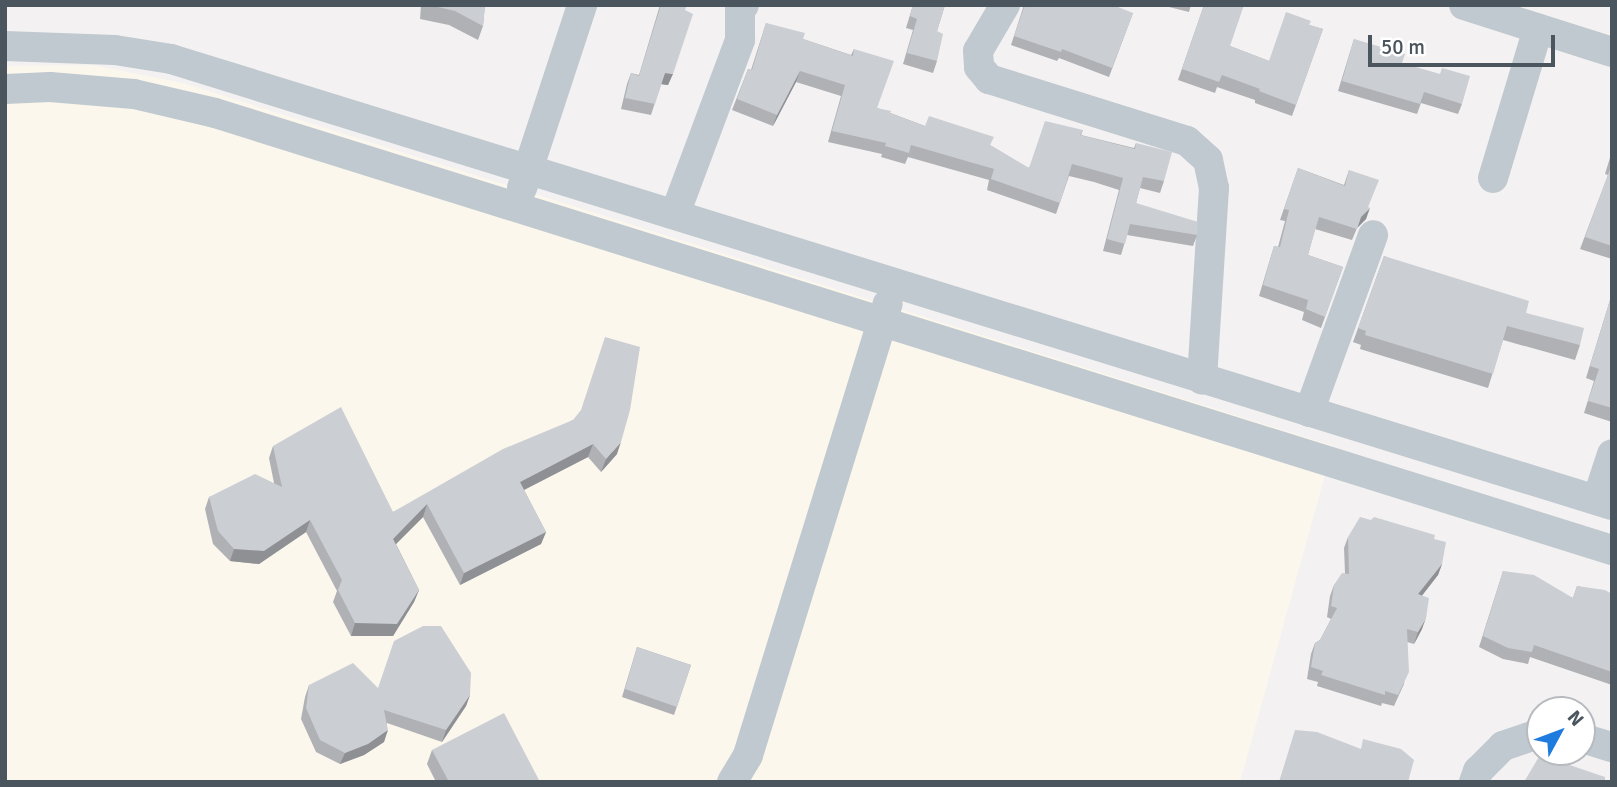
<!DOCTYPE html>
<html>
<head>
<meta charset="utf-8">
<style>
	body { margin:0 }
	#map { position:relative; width:1617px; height:787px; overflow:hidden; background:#f3f1f1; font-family:Signika,sans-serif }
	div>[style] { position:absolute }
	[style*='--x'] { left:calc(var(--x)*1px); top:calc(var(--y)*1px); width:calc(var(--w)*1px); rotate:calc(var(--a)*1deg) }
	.commercial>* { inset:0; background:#fcf7ed }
	.minor>* { height:30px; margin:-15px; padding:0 15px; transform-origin:15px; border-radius:15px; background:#c0c9cf }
	.wall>* { inset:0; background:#afb1b5 }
	.shaded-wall>* { inset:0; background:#8e9094 }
	.building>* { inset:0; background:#cbced3 }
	span { translate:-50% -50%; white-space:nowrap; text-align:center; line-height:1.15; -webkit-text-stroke:6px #fff; paint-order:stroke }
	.frame { position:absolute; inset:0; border:7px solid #4a555e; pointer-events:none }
	.north { position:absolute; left:1526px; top:696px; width:70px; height:70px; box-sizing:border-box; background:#fff; border:2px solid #b7bbbf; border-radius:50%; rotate:49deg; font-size:19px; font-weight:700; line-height:28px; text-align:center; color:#4a555e }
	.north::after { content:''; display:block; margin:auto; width:24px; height:32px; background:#207bdf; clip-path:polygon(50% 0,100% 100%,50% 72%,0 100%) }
	.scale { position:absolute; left:1368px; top:35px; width:187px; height:32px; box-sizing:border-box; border:4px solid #4a555e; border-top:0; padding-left:9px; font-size:21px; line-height:24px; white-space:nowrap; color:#4a555e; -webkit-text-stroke:5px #fff; paint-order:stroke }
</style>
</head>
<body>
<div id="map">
	<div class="commercial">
		<div style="clip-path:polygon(92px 65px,183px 83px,1333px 446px,1240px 782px,5px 782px,5px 66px)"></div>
	</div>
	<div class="minor">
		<div style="--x:1005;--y:5;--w:53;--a:120.4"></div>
		<div style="--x:978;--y:51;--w:16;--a:86"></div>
		<div style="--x:979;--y:67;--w:16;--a:50"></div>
		<div style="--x:989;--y:79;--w:207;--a:17.4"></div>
		<div style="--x:1187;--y:141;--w:28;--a:42"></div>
		<div style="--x:1208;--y:160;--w:29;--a:78"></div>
		<div style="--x:1214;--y:188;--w:192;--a:93.6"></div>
		<div style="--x:1464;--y:5;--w:155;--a:17.6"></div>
		<div style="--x:5;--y:46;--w:110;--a:2.1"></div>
		<div style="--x:115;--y:50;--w:57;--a:9.1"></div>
		<div style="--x:171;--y:59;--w:1508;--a:17.2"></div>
		<div style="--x:5;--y:89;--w:45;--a:-2.5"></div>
		<div style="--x:50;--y:87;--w:84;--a:4.8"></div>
		<div style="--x:134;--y:94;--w:83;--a:13.2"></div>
		<div style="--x:215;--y:113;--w:1464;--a:17.37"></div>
		<div style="--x:1493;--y:178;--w:156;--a:-73.2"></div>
		<div style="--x:522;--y:188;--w:193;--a:-71.8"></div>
		<div style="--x:675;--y:214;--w:186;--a:-69.5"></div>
		<div style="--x:740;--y:40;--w:30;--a:-90"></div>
		<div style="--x:740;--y:10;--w:6;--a:-51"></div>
		<div style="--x:1309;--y:412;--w:188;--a:-70.1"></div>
		<div style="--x:1597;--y:500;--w:48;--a:-71.9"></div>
		<div style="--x:1582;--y:738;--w:31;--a:17"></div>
		<div style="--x:732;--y:782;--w:31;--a:-59"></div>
		<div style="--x:748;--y:755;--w:472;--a:-72.8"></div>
		<div style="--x:1474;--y:782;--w:12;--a:-70"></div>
		<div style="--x:1478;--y:771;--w:35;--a:-45"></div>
		<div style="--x:1503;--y:746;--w:39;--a:-19"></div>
	</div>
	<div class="wall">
		<div style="clip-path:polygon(421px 5px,485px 5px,483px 26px,478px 40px,449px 25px,420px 19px)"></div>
		<div style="clip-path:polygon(660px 5px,686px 5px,668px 85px,661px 84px,651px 115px,621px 109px,627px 84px,631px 73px,639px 75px)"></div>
		<div style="clip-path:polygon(913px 5px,945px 5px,937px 31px,937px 61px,933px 73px,903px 64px,913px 30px,906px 28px)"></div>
		<div style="clip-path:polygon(1024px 5px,1133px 13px,1109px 77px,1059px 58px,1057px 61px,1011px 45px)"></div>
		<div style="clip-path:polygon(1161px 5px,1191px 5px,1189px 12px)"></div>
		<div style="clip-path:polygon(1204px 5px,1230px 46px,1269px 61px,1309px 25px,1323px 29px,1292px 116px,1255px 103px,1255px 100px,1217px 87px,1215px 93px,1178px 80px)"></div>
		<div style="clip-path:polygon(766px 23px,803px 39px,851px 55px,854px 49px,877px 108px,925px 126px,990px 145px,1028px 168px,1083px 130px,1081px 135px,1134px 148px,1136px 143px,1164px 181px,1160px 193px,1140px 188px,1136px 203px,1197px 235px,1193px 246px,1127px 235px,1121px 255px,1103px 251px,1119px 190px,1094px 182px,1069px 176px,1056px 214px,987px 190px,989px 180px,908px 157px,905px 164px,881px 157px,882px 154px,828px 142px,841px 96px,796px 82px,773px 126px,732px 110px,748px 69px,751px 70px)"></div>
		<div style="clip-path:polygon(1354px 39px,1462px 104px,1458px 114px,1421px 103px,1417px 114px,1338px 91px)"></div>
		<div style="clip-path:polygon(1612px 151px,1612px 259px,1580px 249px,1608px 175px,1605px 174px)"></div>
		<div style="clip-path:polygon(1298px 168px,1344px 185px,1349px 170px,1368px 208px,1366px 219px,1357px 228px,1352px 240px,1315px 229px,1308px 255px,1343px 267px,1321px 328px,1302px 320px,1304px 312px,1259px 296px,1274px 246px,1278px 247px,1285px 221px,1280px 220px)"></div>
		<div style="clip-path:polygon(1384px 256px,1526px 313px,1580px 345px,1575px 360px,1503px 340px,1488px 388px,1360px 349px,1361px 345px,1353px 342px)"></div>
		<div style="clip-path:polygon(1610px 300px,1612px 300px,1612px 422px,1584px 413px,1594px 381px,1586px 378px)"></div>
		<div style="clip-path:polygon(573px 420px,617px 454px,601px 472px,588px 457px,524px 490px,546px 532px,541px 544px,460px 585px,423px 517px,396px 544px,419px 590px,414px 602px,393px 636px,351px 636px,333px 602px,337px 591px,306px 532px,259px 564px,230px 561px,213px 544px,205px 509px,209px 497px,274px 483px,269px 458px,273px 446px,393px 512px)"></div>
		<div style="clip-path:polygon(1348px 537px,1434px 539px,1442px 564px,1438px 575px,1422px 595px,1422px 629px,1414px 644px,1407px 642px,1404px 684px,1394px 706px,1382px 703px,1381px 706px,1317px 686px,1318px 682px,1307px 679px,1311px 654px,1315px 643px,1320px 640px,1331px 619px,1327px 617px,1330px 596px,1334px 585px,1345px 573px,1344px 548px)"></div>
		<div style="clip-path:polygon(1503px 571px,1573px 598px,1577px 586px,1612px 594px,1612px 685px,1530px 657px,1528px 664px,1503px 659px,1479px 647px)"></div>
		<div style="clip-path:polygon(637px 647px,691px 665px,674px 715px,622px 697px)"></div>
		<div style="clip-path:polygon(309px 685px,378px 688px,470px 695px,466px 706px,442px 742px,387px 723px,384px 742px,364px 755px,340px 764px,316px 752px,301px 719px,305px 697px)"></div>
		<div style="clip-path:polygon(432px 750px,540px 782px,436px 782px,427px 764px)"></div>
	</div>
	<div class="shaded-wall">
		<div style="clip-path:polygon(800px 71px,796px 82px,773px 126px,777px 115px)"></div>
		<div style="clip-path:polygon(665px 73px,673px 74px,668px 85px,660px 84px)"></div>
		<div style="clip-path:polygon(1370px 208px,1366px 219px,1357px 228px,1361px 217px)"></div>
		<div style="clip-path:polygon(621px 442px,617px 454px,601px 472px,606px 459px)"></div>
		<div style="clip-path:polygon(593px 444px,588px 457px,516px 494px,520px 482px)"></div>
		<div style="clip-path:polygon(427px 504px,423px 517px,389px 551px,393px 539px)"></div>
		<div style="clip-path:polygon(310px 520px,306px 532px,259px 564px,230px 561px,234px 549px)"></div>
		<div style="clip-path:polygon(546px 532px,541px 544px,460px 585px,464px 573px)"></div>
		<div style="clip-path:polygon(1442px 564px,1438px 575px,1414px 606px,1418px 594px)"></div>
		<div style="clip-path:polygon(419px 590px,414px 602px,393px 636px,351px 636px,355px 623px)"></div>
		<div style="clip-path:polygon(1426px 618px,1422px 629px,1414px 644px,1418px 632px)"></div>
		<div style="clip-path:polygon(470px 695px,466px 706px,442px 742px,446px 730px)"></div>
		<div style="clip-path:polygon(388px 730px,384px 742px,364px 755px,340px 764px,345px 753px)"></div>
	</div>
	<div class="building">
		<div style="clip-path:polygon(429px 5px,485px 5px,483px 26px,455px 11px)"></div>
		<div style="clip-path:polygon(661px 5px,686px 5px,685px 10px,693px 14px,673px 74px,665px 73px,655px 104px,625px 98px,631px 73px,639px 76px)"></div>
		<div style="clip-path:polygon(913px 5px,945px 5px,937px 31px,943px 34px,937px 61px,907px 53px,917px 19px,910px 16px)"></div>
		<div style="clip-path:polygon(1025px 5px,1113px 5px,1133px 13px,1112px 68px,1062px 49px,1061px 52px,1014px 36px)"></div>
		<div style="clip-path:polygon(1204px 5px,1244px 5px,1230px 46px,1269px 61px,1286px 12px,1311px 21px,1309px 25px,1323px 29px,1296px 105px,1259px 91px,1260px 89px,1222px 75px,1219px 82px,1182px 69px)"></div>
		<div style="clip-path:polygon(766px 23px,805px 33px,803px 39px,853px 56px,854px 49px,894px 61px,877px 108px,891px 111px,890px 113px,925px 126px,929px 116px,994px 137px,990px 145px,1029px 168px,1045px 121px,1083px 130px,1080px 135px,1135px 149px,1136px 143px,1172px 152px,1164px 181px,1143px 177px,1136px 203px,1198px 222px,1197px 235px,1130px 224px,1125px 244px,1107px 239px,1123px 178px,1098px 171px,1072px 164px,1060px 203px,991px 179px,994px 169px,911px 145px,909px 153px,885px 146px,886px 143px,832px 131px,845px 85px,800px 71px,777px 115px,737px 99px,748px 69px,752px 70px)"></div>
		<div style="clip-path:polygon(1354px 39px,1405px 54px,1402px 63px,1440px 74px,1442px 68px,1470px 76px,1462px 104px,1424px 92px,1420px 104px,1342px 81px)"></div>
		<div style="clip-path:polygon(1612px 164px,1612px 246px,1585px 237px)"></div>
		<div style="clip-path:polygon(1298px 168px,1345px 186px,1349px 170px,1379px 180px,1368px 207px,1370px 208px,1361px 217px,1357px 229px,1319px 217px,1308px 255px,1343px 267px,1325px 317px,1306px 309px,1308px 300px,1263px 285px,1274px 246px,1280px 247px,1289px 210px,1284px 209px)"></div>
		<div style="clip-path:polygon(1384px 256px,1529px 301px,1526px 313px,1584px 328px,1580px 345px,1507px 326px,1493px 374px,1365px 335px,1366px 331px,1358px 328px)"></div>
		<div style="clip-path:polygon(1610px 300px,1612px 300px,1612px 408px,1588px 401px,1599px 369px,1590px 366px)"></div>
		<div style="clip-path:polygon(605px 337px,640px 347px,630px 410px,621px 442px,606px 459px,593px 444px,520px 482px,546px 532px,464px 573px,427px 504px,393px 539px,419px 590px,397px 624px,355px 623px,338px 590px,342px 580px,310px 520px,264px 551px,234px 549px,218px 531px,209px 497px,255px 474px,282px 487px,273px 446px,341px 407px,393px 512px,503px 449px,573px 420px,581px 410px)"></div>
		<div style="clip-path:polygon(1360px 517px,1371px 520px,1374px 517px,1435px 535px,1434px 539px,1446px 542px,1442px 564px,1418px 594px,1429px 598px,1426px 618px,1418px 632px,1407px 629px,1409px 672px,1398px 695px,1385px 691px,1385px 695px,1321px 675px,1323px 671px,1311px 667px,1315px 643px,1320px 640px,1337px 608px,1331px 606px,1334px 585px,1342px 573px,1349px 574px,1348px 537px)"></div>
		<div style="clip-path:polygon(1503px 571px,1534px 575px,1573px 598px,1577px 586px,1605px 590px,1612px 594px,1612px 672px,1534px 645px,1532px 652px,1508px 648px,1483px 636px)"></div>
		<div style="clip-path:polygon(423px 626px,441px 626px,471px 673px,470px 695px,446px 730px,384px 710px,388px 730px,368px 744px,345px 753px,320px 740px,306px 708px,309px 685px,353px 663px,378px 688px,394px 641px)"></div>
		<div style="clip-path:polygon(637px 647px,691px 665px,677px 707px,625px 689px)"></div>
		<div style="clip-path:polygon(504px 713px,540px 782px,449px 782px,432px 750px)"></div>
		<div style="clip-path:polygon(1295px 730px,1317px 732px,1361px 749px,1363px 739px,1401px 749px,1414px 760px,1408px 782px,1279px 782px)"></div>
		<div style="clip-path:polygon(1540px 755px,1605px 777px,1605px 782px,1524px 782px)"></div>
	</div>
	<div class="frame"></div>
	<div class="north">N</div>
	<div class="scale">50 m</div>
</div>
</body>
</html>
